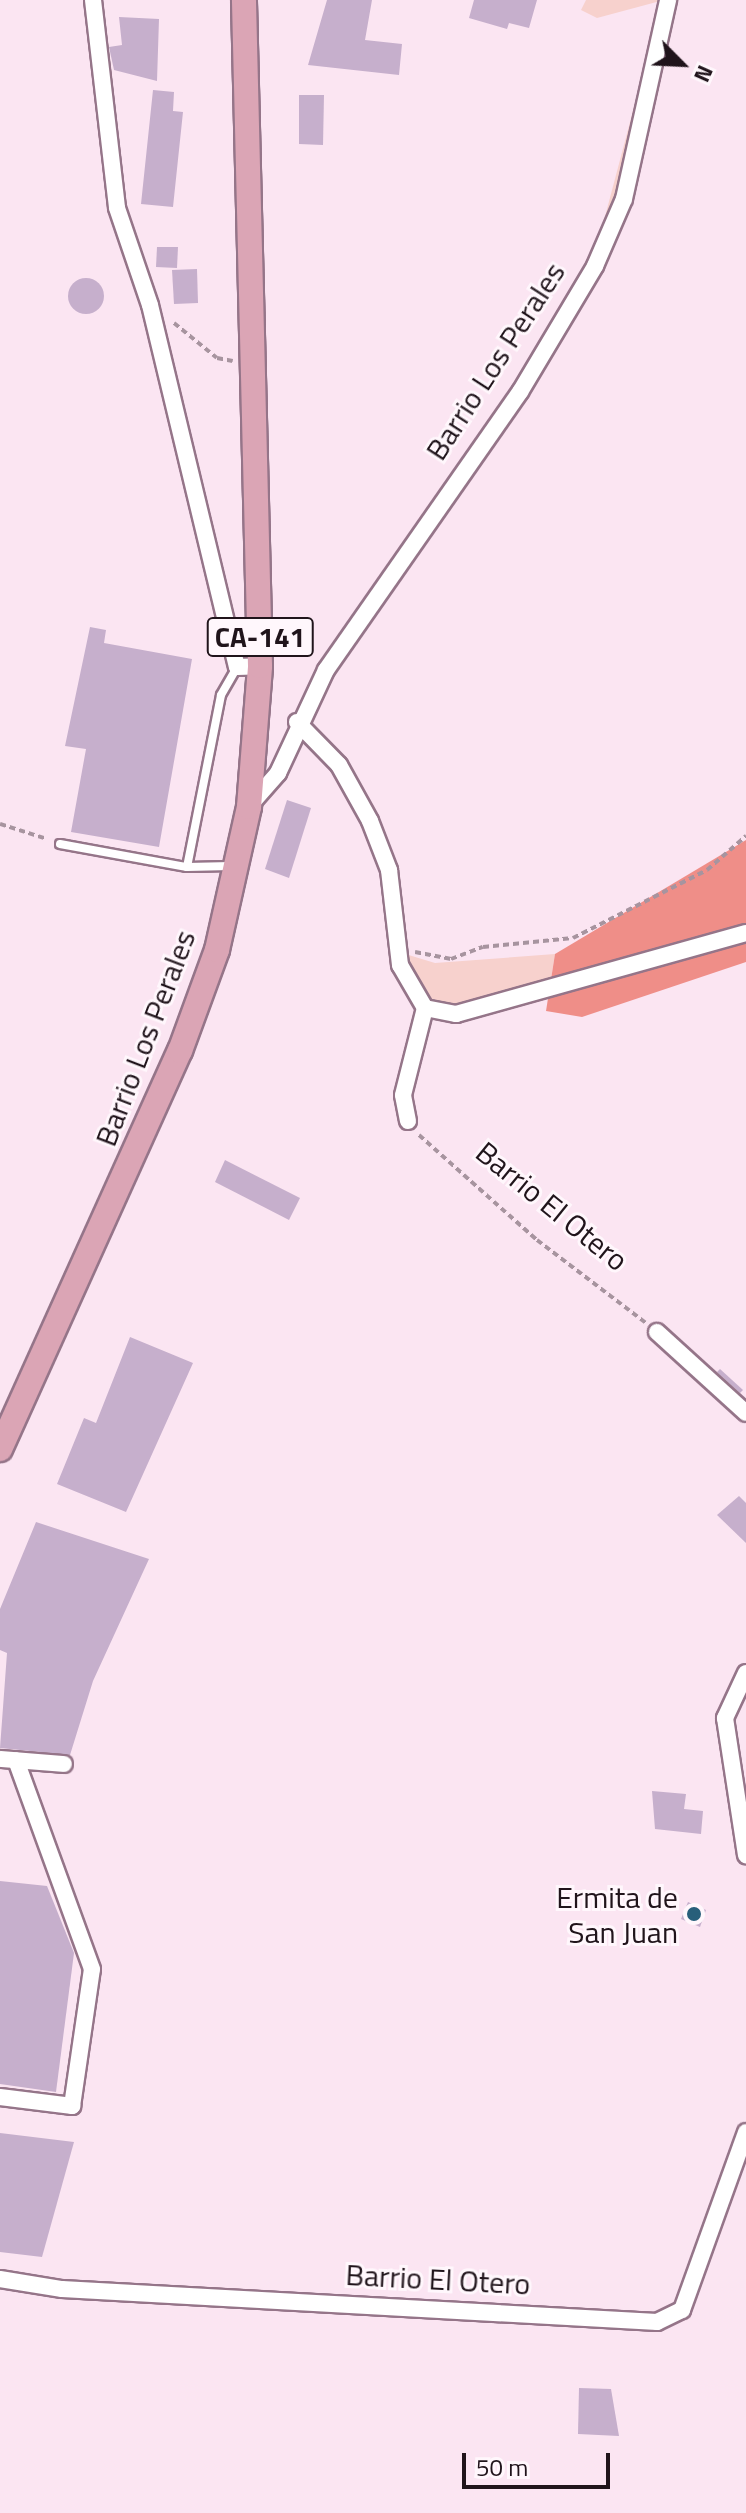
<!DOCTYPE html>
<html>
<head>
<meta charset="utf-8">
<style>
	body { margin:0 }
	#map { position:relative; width:746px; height:2513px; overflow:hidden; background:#fbe5f2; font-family:"Titillium Web",sans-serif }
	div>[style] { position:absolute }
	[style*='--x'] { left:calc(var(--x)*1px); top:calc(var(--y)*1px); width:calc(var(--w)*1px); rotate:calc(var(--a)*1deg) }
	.green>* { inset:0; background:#f7d1cd }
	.forest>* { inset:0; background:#ef8e88 }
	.building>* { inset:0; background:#c6afcc }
	.round { border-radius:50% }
	.path>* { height:4px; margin-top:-2px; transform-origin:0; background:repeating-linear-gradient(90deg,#a7949f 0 6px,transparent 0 10px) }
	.roads { filter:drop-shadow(2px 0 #957589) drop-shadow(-2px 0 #957589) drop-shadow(0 2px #957589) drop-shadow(0 -2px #957589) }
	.service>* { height:8px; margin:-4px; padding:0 4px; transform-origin:4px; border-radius:4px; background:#fff }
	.minor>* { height:16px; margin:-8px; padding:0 8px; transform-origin:8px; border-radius:8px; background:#fff }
	.primary>* { height:24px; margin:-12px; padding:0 12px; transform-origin:12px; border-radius:12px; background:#dba5b5 }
	.dots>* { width:22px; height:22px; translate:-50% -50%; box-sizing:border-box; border:4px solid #fff7fc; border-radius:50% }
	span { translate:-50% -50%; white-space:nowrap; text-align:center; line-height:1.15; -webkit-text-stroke:6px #fff7fc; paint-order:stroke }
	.shield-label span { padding:2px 6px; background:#fff7fc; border:2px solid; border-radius:6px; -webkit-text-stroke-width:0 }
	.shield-label { font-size:28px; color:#20141b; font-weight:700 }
	.street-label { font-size:30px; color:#20141b }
	.poi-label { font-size:30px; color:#20141b }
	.right { translate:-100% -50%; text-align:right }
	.north { position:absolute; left:642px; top:24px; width:80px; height:80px; -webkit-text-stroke:6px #fff7fc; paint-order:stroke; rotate:114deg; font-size:22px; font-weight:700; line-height:32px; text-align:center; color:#20141b }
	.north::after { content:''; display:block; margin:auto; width:28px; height:36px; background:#20141b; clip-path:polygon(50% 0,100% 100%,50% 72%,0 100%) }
	.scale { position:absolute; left:462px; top:2453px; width:148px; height:36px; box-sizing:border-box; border:4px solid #20141b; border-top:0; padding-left:10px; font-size:24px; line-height:28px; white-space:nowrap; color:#20141b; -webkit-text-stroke:6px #fff7fc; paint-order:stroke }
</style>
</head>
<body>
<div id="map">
	<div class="green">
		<div style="clip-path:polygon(586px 0,664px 0,597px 18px,581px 10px)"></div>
		<div style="clip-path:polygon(638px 92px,616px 204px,598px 243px)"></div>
		<div style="clip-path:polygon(402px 953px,435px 963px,555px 954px,550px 985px,453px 1007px,425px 998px)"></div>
	</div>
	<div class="forest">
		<div style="clip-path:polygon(746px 840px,746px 962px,582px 1017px,546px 1011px,555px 954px)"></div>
	</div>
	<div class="building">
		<div style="clip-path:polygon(327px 0,372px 0,365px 40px,402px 44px,399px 75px,308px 65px)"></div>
		<div style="clip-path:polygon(474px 0,537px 0,529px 28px,509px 23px,507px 29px,469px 18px)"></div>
		<div style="clip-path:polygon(119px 17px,159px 19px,157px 81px,114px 70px,109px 47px,122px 45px)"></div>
		<div style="clip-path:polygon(153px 90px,174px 92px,173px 111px,183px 112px,173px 207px,141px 204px)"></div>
		<div style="clip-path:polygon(299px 95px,324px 95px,323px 145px,299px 144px)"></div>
		<div style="clip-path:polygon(157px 247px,178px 247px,177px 268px,156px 267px)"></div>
		<div style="clip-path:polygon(197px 269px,198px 303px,174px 304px,172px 270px)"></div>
		<div class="round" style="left:68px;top:278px;width:36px;height:36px"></div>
		<div style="clip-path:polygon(90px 627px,106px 630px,104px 643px,192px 659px,159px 847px,71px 832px,86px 749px,65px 746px)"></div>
		<div style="clip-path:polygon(287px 800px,311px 808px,289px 878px,265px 869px)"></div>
		<div style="clip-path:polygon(225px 1160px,300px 1198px,289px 1220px,215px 1182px)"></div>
		<div style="clip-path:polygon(130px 1337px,193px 1363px,126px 1512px,57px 1484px,84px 1418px,96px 1423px)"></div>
		<div style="clip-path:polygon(720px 1369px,743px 1390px,740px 1393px,717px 1372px)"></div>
		<div style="clip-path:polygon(739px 1496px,746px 1503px,746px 1543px,717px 1515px)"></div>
		<div style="clip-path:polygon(36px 1522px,149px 1559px,93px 1681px,70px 1755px,0 1748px,7px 1653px,0 1650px,0 1609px)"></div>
		<div style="clip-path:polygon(652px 1791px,686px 1794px,684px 1809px,703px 1811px,701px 1834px,655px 1829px)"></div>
		<div style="clip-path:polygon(0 1881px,47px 1886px,74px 1953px,56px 2092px,0 2084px)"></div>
		<div style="clip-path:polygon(688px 1902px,706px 1910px,700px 1927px,681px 1919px)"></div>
		<div style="clip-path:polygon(0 2133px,74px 2142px,42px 2257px,0 2252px)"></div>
		<div style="clip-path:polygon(579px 2388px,611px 2389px,619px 2436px,578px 2434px)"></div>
	</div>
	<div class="path">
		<div style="--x:174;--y:323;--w:55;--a:39.1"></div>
		<div style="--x:217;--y:358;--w:16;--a:11"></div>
		<div style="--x:0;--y:824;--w:49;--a:17.7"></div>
		<div style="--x:415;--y:952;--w:37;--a:11"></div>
		<div style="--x:451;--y:959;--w:34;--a:-21"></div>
		<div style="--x:483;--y:947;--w:90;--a:-5.7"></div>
		<div style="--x:573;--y:938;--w:150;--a:-26.9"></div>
		<div style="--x:707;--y:870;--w:52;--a:-41.1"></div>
		<div style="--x:419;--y:1135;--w:158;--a:41.7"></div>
		<div style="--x:537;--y:1240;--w:137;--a:37.3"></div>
	</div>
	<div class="roads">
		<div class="service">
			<div style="--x:60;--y:844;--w:129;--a:10.3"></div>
			<div style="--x:187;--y:867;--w:44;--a:-1.3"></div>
			<div style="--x:187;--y:867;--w:175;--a:-78.8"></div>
			<div style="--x:221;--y:695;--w:32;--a:-60"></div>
		</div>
		<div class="minor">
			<div style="--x:93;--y:0;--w:209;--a:83.4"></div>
			<div style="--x:117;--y:208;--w:102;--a:71.2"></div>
			<div style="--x:150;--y:305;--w:372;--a:76.5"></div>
			<div style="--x:237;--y:667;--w:23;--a:-2"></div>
			<div style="--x:297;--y:722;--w:60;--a:45.7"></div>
			<div style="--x:339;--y:765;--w:64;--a:61"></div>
			<div style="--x:370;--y:821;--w:53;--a:68.8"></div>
			<div style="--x:389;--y:870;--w:96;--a:83.4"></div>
			<div style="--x:400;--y:965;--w:50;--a:59.8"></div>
			<div style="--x:425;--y:1008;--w:32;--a:11"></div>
			<div style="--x:456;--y:1014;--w:301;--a:-15.6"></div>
			<div style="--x:250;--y:805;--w:43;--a:-48.8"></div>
			<div style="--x:278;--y:773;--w:114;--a:-65"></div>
			<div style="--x:326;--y:670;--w:339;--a:-55.1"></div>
			<div style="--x:520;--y:392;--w:147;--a:-59.2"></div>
			<div style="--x:595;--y:266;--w:73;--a:-66.6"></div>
			<div style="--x:624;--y:199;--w:204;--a:-77.5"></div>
			<div style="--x:408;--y:1121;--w:26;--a:-101"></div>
			<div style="--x:403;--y:1095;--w:90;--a:-75.8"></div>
			<div style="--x:657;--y:1332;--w:120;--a:42.3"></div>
			<div style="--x:746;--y:1673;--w:50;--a:115"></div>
			<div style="--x:725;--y:1718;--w:139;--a:81.3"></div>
			<div style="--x:0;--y:1759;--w:64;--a:4.5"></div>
			<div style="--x:0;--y:2097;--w:73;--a:7.1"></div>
			<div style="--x:72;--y:2106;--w:138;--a:-81.7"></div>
			<div style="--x:92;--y:1969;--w:222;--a:-110"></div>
			<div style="--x:0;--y:2279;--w:63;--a:9.2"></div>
			<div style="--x:62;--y:2289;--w:596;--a:3.17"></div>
			<div style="--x:657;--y:2322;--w:28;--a:-26"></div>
			<div style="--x:682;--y:2310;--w:189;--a:-70.2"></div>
		</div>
		<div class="primary">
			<div style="--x:0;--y:1449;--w:437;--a:-65.7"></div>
			<div style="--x:180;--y:1051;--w:108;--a:-69.9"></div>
			<div style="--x:217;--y:950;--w:147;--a:-77.4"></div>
			<div style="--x:249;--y:807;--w:141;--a:-85.5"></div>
			<div style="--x:260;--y:666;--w:666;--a:-91.38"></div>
		</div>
	</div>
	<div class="dots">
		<div style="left:694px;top:1914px;background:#285f7a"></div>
	</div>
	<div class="shield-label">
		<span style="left:260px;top:637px">CA-141</span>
	</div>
	<div class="street-label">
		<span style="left:495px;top:361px;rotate:-57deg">Barrio Los Perales</span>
		<span style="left:145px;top:1038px;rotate:-69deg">Barrio Los Perales</span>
		<span style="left:552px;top:1206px;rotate:39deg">Barrio El Otero</span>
		<span style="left:438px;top:2279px;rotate:3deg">Barrio El Otero</span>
	</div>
	<div class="poi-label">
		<span class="right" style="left:678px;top:1914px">Ermita de<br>San Juan</span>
	</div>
	<div class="north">N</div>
	<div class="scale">50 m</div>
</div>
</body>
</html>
